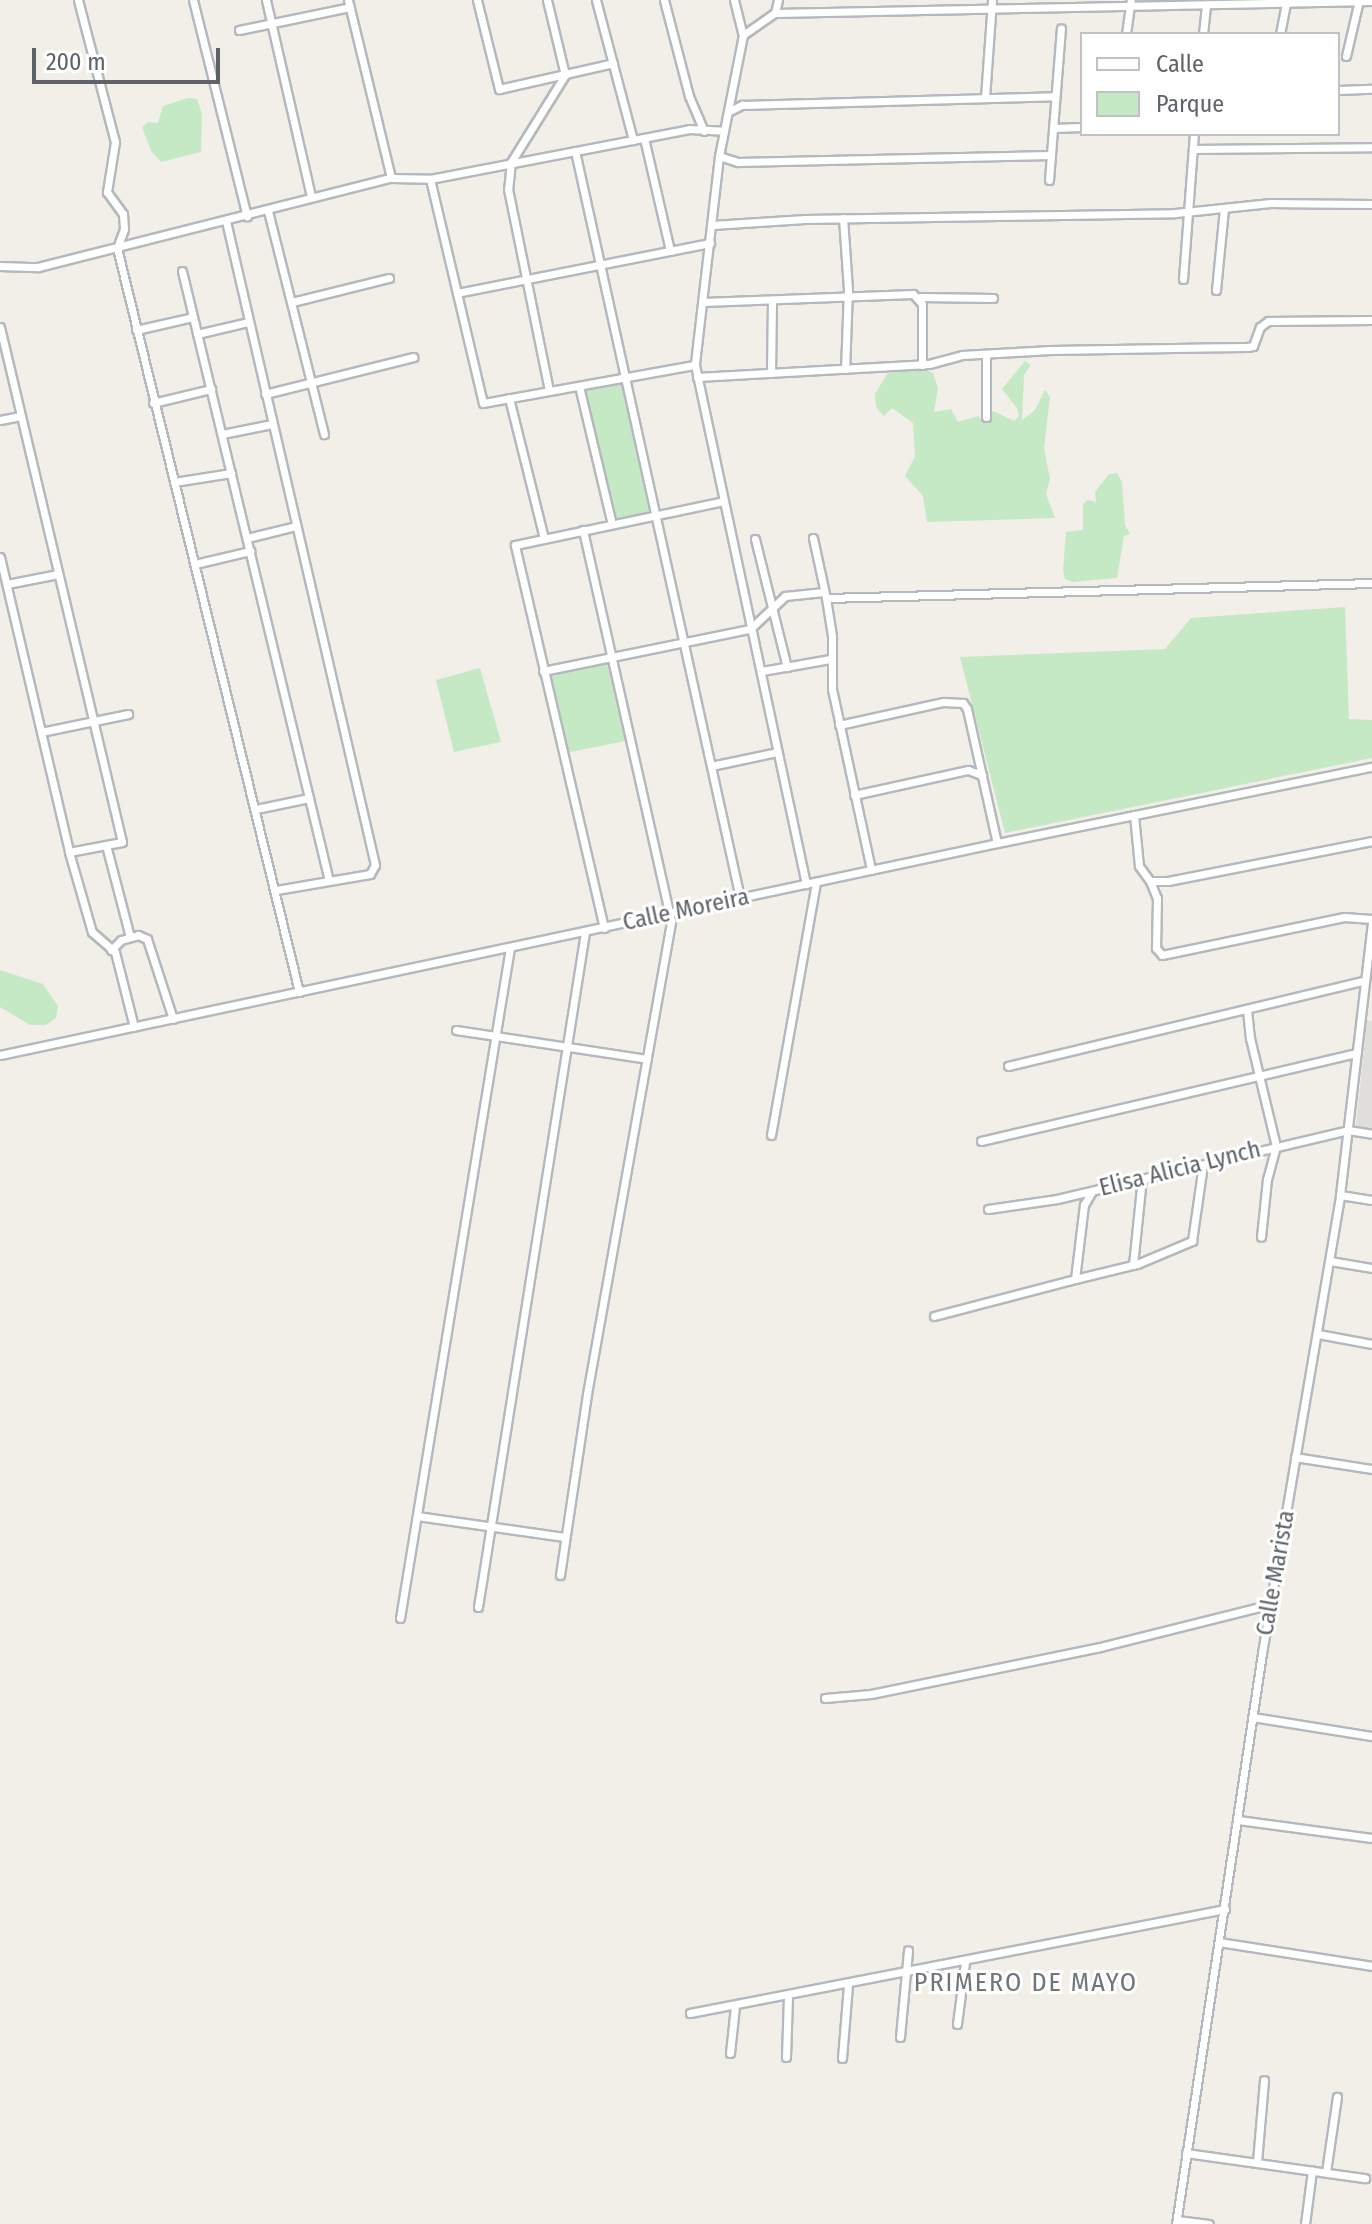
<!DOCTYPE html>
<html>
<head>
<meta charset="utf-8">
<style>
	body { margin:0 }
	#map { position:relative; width:1372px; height:2224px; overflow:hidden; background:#f1efe8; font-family:"Fira Sans Condensed",sans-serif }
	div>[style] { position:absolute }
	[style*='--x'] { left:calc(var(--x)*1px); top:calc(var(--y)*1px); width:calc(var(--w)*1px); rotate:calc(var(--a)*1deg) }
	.industrial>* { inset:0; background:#e0deda }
	.green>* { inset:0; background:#c5e8c5 }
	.roads { filter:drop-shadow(2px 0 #b5b8bc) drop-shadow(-2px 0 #b5b8bc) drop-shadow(0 2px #b5b8bc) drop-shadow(0 -2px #b5b8bc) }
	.street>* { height:7px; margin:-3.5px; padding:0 3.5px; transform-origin:3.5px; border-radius:3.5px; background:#fff }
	span { translate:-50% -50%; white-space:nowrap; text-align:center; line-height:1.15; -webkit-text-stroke:6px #fff; paint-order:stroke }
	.street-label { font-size:24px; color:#5f6368 }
	.neighbourhood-label { font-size:26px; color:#70757a; letter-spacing:2px }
	.legend { position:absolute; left:1080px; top:32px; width:260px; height:104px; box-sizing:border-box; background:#fff; border:2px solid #bfc1c3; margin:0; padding:10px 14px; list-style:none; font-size:24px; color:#5f6368 }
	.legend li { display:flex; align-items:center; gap:16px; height:40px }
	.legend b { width:40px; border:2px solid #bfc1c3 }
	.scale { position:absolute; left:32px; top:48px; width:188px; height:36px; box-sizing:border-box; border:4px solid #5f6368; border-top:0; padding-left:10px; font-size:24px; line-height:28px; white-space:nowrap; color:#5f6368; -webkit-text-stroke:6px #fff; paint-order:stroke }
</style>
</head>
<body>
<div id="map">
	<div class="industrial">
		<div style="clip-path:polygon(1367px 1020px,1372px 1021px,1372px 1136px,1355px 1134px)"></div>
	</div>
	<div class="green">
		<div style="clip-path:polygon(188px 98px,197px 99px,202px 114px,201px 152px,161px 162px,151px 151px,142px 127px,148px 122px,158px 123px,163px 106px)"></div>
		<div style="clip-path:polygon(1025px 361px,1031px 365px,1024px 375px,1022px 420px,1035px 410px,1045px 390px,1050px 397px,1044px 448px,1050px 479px,1046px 494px,1055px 518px,927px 522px,923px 496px,905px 476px,915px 456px,913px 423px,892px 408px,884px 416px,876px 407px,875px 394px,887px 374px,918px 366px,933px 373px,938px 388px,934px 412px,951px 409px,958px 422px,978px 416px,984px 422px,993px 411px,1014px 421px,1019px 416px,1017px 408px,1002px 389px)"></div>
		<div style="clip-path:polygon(621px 384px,649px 512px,616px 519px,585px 391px)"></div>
		<div style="clip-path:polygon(1117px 473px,1122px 482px,1125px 525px,1130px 534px,1124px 536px,1117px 578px,1072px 582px,1065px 579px,1063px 570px,1066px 532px,1083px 530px,1083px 504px,1088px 500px,1096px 502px,1095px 492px,1109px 474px)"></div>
		<div style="clip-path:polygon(1345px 607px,1349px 719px,1372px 720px,1372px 758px,1005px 833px,960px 657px,1165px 649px,1191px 618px)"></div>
		<div style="clip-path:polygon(607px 662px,625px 741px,566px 753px,547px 673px)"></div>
		<div style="clip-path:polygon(480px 668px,501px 742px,454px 752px,436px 680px)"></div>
		<div style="clip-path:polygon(0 970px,43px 984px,58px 1006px,56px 1018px,46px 1025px,30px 1025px,0 1007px)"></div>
	</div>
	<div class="roads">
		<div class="street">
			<div style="--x:78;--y:0;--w:147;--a:75.4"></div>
			<div style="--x:115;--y:142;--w:51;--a:99.1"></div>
			<div style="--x:107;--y:192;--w:27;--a:54"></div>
			<div style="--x:123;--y:214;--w:15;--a:86"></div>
			<div style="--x:124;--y:229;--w:20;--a:110"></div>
			<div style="--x:117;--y:248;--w:766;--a:76.25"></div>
			<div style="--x:193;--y:0;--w:223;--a:76"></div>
			<div style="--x:266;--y:0;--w:202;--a:77.1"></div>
			<div style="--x:348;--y:0;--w:183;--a:76.4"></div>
			<div style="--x:477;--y:0;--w:92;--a:76.1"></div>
			<div style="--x:499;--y:89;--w:117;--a:-12.8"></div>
			<div style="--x:547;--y:0;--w:77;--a:76.5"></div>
			<div style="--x:565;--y:75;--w:102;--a:121.8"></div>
			<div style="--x:511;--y:162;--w:27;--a:96"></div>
			<div style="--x:508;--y:189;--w:206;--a:78.5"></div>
			<div style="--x:596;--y:0;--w:145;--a:75.2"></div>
			<div style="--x:664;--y:0;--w:99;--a:75.4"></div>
			<div style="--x:689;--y:96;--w:38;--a:67"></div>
			<div style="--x:734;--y:0;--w:36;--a:76"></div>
			<div style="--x:743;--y:35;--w:123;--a:101.2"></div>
			<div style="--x:719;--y:156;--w:210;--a:96.6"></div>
			<div style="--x:695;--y:365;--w:531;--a:77.93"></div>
			<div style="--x:775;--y:13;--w:13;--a:-77"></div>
			<div style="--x:239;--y:30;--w:113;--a:-11.7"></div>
			<div style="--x:1126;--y:34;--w:34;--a:-82"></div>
			<div style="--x:1203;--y:34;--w:29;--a:-84"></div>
			<div style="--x:1280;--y:34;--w:33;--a:-79"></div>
			<div style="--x:743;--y:35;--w:39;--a:-35"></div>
			<div style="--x:775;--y:13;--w:597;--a:-1.15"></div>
			<div style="--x:1346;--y:56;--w:57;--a:-76.9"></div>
			<div style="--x:1338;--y:90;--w:34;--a:-2"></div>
			<div style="--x:985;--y:98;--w:98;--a:-85.9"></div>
			<div style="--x:728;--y:112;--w:16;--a:-27"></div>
			<div style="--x:742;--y:105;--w:313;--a:-1.6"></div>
			<div style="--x:1053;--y:128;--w:29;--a:-2"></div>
			<div style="--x:644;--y:138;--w:116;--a:77"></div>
			<div style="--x:1193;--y:149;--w:179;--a:-0.6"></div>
			<div style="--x:575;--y:151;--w:765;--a:77.54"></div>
			<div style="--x:719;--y:156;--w:20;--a:18"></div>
			<div style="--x:738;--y:162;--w:313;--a:-1.3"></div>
			<div style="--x:430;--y:179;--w:230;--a:76.7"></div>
			<div style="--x:483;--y:403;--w:215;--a:-10.2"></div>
			<div style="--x:1049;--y:180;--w:152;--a:-85.5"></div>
			<div style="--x:268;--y:211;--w:230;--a:75.9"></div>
			<div style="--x:843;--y:218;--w:71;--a:86"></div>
			<div style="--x:848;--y:289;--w:80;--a:92.1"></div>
			<div style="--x:226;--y:221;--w:661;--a:76.97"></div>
			<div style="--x:375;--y:865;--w:10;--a:119"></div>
			<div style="--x:370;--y:874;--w:95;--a:170.3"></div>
			<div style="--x:712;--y:225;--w:93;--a:-3.7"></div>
			<div style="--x:805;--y:219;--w:370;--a:-0.9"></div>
			<div style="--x:1175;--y:213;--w:96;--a:-6"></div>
			<div style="--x:1270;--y:203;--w:102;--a:0.6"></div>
			<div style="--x:0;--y:266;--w:38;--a:2"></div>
			<div style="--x:38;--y:267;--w:364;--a:-14.2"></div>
			<div style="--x:391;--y:178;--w:39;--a:1"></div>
			<div style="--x:430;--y:179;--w:264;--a:-10.9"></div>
			<div style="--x:689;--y:129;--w:35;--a:3"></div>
			<div style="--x:182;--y:271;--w:627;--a:76.45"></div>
			<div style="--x:1183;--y:279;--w:145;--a:-85.7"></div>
			<div style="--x:1216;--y:290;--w:81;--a:-84.4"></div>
			<div style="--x:457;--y:293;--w:258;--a:-11.2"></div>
			<div style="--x:920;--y:297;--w:73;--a:0.8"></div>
			<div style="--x:292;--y:302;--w:100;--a:-13.9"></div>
			<div style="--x:703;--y:302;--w:210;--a:-2.2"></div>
			<div style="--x:913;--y:294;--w:13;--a:48"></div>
			<div style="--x:922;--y:304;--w:61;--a:90"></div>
			<div style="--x:0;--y:327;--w:529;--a:76.67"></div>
			<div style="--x:122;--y:842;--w:54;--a:169.3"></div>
			<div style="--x:136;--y:330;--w:58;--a:-12.8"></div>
			<div style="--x:197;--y:334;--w:52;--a:-13.2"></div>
			<div style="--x:771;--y:373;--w:72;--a:-89.2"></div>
			<div style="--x:697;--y:377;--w:232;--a:-3.2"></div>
			<div style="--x:929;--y:364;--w:34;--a:-15"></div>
			<div style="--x:962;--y:355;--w:89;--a:-3.2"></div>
			<div style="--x:1051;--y:350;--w:196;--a:-0.9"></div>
			<div style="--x:1247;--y:347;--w:6;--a:-9"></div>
			<div style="--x:1253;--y:346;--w:20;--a:-70"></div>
			<div style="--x:1260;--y:327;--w:10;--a:-37"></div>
			<div style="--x:1268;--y:321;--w:104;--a:-0.6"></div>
			<div style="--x:579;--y:386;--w:142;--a:76.6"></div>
			<div style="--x:265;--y:394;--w:153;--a:-14"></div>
			<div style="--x:509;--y:398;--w:144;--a:76"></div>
			<div style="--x:153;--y:403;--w:60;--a:-13.6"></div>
			<div style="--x:986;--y:417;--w:63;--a:-90"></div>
			<div style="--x:0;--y:420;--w:21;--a:-11"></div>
			<div style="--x:222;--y:434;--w:51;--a:-11.3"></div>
			<div style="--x:174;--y:482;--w:58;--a:-9"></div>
			<div style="--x:247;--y:538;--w:50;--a:-13.8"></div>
			<div style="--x:813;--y:538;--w:61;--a:77.8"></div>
			<div style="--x:826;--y:598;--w:546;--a:-1.57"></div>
			<div style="--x:755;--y:539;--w:132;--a:76"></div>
			<div style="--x:0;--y:557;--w:303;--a:76.8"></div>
			<div style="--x:69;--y:852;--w:83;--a:74"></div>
			<div style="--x:92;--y:932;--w:30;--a:41"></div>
			<div style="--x:115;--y:952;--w:77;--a:75.8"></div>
			<div style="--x:195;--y:564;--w:57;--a:-13.3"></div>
			<div style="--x:7;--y:584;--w:52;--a:-11.1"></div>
			<div style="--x:826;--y:598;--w:39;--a:81"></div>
			<div style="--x:832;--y:637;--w:52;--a:90"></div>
			<div style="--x:832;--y:689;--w:185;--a:77.8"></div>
			<div style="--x:543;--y:671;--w:211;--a:-11.5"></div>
			<div style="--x:750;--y:629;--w:48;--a:-43.3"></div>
			<div style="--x:785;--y:596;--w:39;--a:-6"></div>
			<div style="--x:762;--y:671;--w:69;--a:-10"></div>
			<div style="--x:839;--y:725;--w:107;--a:-12.5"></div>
			<div style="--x:943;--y:702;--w:20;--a:3"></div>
			<div style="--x:963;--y:703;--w:7;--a:56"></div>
			<div style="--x:967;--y:709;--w:137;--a:77.4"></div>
			<div style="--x:41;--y:732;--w:89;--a:-11.7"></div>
			<div style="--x:711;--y:766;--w:67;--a:-12"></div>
			<div style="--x:854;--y:795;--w:117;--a:-12.4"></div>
			<div style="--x:968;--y:770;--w:15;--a:20"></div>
			<div style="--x:256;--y:809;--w:54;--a:-11.7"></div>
			<div style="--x:1134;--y:815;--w:51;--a:84.4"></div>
			<div style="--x:1139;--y:866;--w:19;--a:54"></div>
			<div style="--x:1150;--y:881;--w:18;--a:0"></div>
			<div style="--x:1168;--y:881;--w:208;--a:-11.1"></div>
			<div style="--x:106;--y:845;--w:95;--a:75.4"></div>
			<div style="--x:1150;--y:881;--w:18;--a:68"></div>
			<div style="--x:1157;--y:898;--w:50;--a:91.1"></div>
			<div style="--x:1156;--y:948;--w:9;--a:49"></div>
			<div style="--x:1162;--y:955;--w:186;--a:-11.8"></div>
			<div style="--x:1344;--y:917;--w:28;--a:4"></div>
			<div style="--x:604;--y:928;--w:393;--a:-103.1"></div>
			<div style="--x:515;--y:545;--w:213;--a:-11.9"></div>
			<div style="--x:111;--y:950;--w:14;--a:-45"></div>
			<div style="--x:121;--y:940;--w:18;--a:-16"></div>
			<div style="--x:138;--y:935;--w:10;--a:24"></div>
			<div style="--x:147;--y:939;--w:84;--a:72"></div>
			<div style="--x:1247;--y:1010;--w:28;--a:84"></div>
			<div style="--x:1250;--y:1038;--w:111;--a:76.5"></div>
			<div style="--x:1276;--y:1146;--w:34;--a:105"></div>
			<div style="--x:1267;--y:1179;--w:58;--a:95.9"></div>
			<div style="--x:456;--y:1030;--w:193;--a:8.6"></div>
			<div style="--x:0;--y:1055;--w:1019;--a:-12"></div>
			<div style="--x:997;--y:843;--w:383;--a:-11.5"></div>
			<div style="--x:1008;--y:1066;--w:367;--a:-13.5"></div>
			<div style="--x:771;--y:1135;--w:257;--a:-79.9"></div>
			<div style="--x:981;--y:1141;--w:386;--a:-13.2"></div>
			<div style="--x:1340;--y:1195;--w:32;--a:9"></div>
			<div style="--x:988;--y:1209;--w:70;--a:-8.2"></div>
			<div style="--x:1057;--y:1199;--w:299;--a:-13.3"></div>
			<div style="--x:1348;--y:1130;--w:24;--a:9"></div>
			<div style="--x:1330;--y:1261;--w:43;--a:9.5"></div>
			<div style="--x:1133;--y:1265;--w:87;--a:-84.1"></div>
			<div style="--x:1075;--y:1279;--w:64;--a:-13.6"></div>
			<div style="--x:1137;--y:1264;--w:60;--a:-22.7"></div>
			<div style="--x:1192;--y:1241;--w:77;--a:-81.8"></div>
			<div style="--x:934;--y:1316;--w:146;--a:-14.7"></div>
			<div style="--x:1075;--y:1279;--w:75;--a:-83.1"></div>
			<div style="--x:1084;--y:1205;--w:16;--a:-60"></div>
			<div style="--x:1318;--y:1334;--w:55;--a:10.5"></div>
			<div style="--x:1295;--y:1457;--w:78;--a:8.9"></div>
			<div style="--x:417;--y:1516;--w:149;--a:8.1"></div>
			<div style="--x:560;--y:1575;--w:183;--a:-81.5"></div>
			<div style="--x:587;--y:1394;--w:480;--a:-79.9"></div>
			<div style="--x:671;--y:921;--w:401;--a:-102.7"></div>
			<div style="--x:478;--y:1607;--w:683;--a:-80.99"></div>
			<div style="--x:400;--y:1618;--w:679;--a:-80.68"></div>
			<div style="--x:825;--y:1698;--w:46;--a:-5"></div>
			<div style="--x:871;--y:1694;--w:234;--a:-11.6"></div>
			<div style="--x:1100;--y:1647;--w:176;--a:-14.1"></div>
			<div style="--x:1253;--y:1717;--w:121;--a:9.1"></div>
			<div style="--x:1238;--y:1820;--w:135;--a:7.7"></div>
			<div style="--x:1219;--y:1942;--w:155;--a:8.9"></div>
			<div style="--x:690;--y:2013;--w:545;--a:-11"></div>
			<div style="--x:957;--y:2024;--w:63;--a:-82.6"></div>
			<div style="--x:900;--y:2037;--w:87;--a:-84.7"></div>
			<div style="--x:730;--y:2053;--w:47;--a:-83.9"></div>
			<div style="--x:786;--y:2057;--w:60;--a:-88.1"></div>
			<div style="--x:842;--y:2058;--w:73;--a:-85.3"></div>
			<div style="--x:1186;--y:2153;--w:181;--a:8"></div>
			<div style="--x:1257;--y:2162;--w:82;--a:-85.1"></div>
			<div style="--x:1326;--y:2172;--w:76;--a:-81.7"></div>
			<div style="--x:1177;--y:2220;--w:32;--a:7"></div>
			<div style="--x:1176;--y:2224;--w:577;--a:-81.43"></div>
			<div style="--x:1262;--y:1653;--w:465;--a:-80.3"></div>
			<div style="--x:1340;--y:1195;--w:274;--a:-83.3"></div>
			<div style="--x:1305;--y:2224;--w:54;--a:-82.6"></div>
		</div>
	</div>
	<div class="street-label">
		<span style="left:686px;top:910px;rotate:-12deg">Calle Moreira</span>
		<span style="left:1180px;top:1169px;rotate:-14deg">Elisa Alicia Lynch</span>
		<span style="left:1276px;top:1573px;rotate:-80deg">Calle Marista</span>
	</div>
	<div class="neighbourhood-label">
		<span style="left:1026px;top:1983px">PRIMERO DE MAYO</span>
	</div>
	<ul class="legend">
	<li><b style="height:10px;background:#fff"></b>Calle</li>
	<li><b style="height:22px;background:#c5e8c5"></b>Parque</li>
	</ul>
	<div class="scale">200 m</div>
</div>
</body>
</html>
